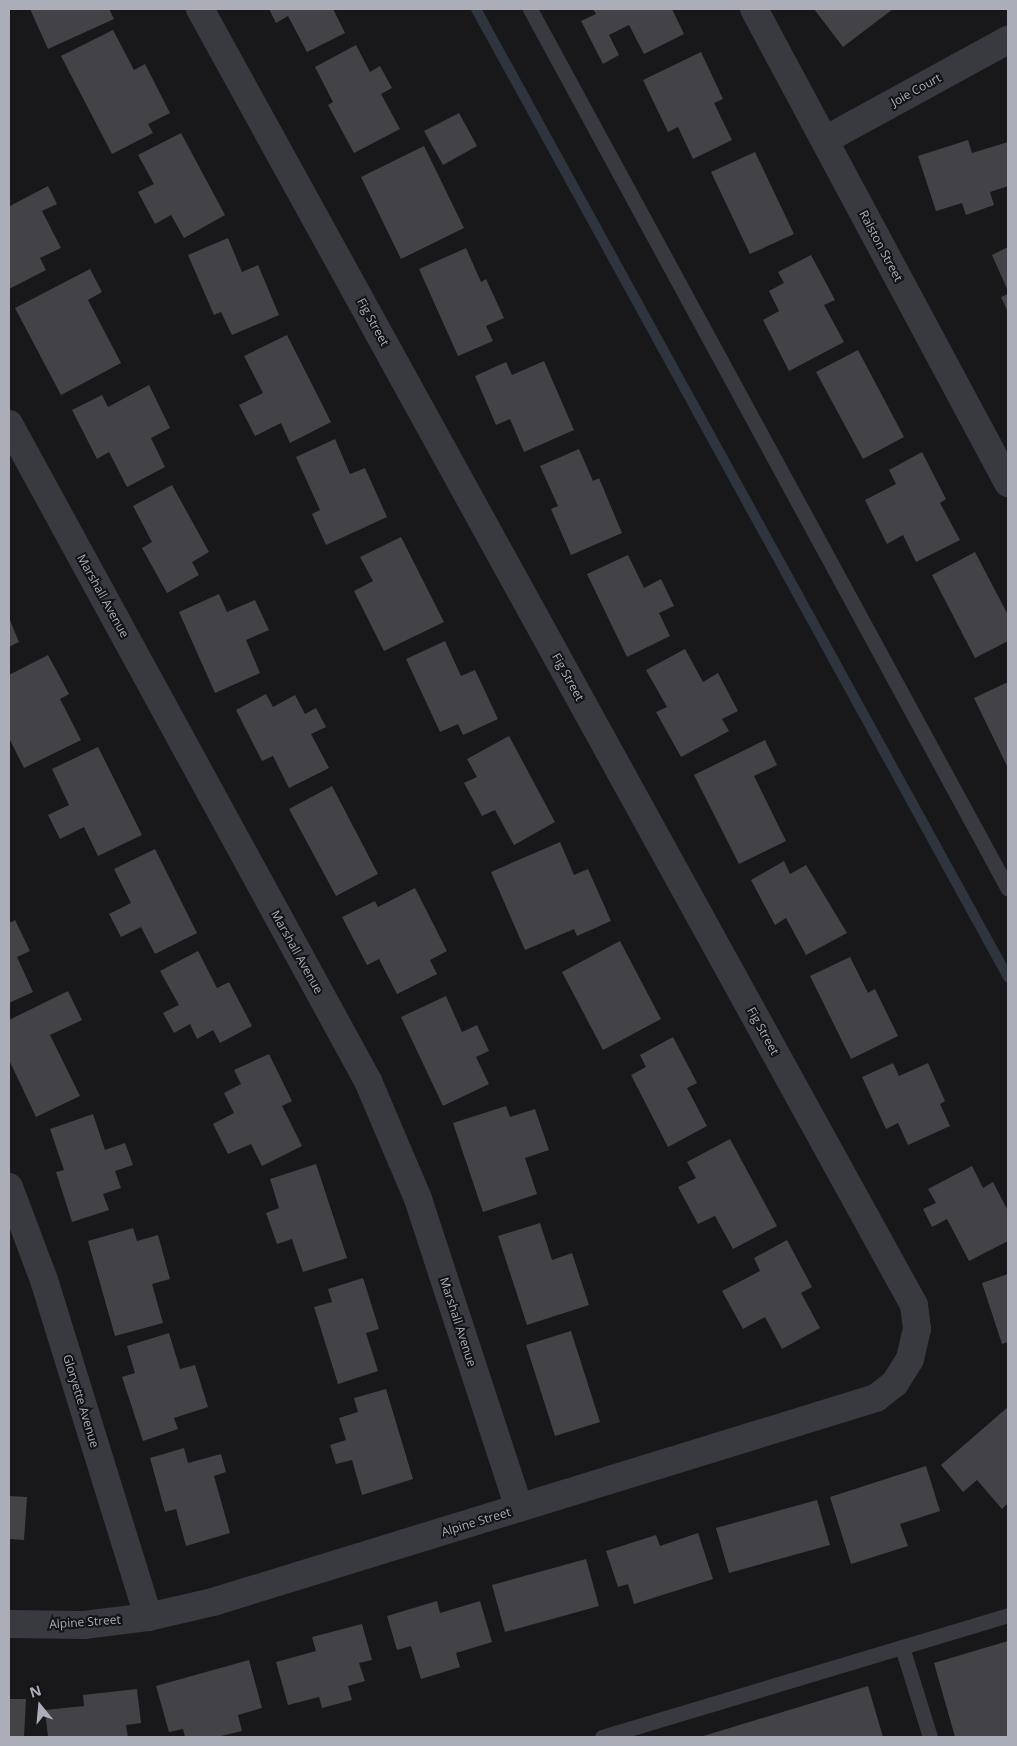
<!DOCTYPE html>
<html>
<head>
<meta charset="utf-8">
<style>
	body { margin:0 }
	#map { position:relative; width:1017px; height:1746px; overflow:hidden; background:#18181a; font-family:"Open Sans",sans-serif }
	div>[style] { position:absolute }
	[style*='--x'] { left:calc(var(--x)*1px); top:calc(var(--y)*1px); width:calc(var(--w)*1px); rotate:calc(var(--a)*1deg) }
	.stream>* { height:10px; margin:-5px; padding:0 5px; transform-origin:5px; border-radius:5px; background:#2f353e }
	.building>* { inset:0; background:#434347 }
	.service>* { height:15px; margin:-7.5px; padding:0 7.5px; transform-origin:7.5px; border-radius:7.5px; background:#393a3f }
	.minor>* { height:28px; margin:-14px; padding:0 14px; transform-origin:14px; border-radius:14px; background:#393a3f }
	span { translate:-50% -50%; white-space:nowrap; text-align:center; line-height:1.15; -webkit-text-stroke:4px #131315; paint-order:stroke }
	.street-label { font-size:12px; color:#abaeb9 }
	.frame { position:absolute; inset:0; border:10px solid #abaeb9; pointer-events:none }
	.north { position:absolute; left:15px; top:1681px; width:50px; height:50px; -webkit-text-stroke:4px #131315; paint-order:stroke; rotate:343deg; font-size:14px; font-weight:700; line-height:20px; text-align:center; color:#abaeb9 }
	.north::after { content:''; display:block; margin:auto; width:18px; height:22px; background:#abaeb9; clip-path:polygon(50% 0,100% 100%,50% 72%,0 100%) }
</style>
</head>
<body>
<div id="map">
	<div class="stream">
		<div style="--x:476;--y:9;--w:1105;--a:61.21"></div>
	</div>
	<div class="building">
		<div style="clip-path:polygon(30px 9px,109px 9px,114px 19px,48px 49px)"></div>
		<div style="clip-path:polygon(269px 9px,333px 9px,345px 33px,307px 52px,288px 16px,276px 23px)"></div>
		<div style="clip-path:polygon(593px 9px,672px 9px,684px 34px,644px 54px,629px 25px,609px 35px,619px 55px,603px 64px,581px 21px,596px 14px)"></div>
		<div style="clip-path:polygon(814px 9px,893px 9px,843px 47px)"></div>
		<div style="clip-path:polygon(113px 30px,134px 70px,145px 64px,170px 113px,148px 124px,153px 133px,112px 154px,61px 56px)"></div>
		<div style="clip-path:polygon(356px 45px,370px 72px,380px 66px,392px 88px,381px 94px,400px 129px,354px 153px,328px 105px,333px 102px,315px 67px)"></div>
		<div style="clip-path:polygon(701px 52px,723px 99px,714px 103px,732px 140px,693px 159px,678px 127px,668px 132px,643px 80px)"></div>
		<div style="clip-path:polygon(459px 113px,477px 146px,443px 165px,424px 131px)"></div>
		<div style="clip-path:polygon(181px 133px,225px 215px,184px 238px,171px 215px,155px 224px,138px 192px,154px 184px,138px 155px)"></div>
		<div style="clip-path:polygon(968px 140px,972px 153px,1008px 142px,1008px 186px,990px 192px,994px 205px,966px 215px,962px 203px,936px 211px,918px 156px)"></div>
		<div style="clip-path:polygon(424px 146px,464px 228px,401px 259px,361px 177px)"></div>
		<div style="clip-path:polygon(755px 152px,794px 234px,750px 254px,711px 172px)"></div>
		<div style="clip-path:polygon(48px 186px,57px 204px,42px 211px,61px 248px,40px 258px,46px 270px,9px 289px,9px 203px,10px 206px)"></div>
		<div style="clip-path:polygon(228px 238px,242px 272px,258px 265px,279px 315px,232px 335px,221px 312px,214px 315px,188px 255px)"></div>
		<div style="clip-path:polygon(1008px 247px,1008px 291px,992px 255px)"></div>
		<div style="clip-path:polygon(466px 248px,481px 282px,486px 279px,504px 318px,486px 326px,493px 341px,458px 356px,419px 269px)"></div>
		<div style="clip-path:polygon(811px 255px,835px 300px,824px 305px,844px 342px,789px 371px,763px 320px,779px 311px,769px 291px,784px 283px,778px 272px)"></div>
		<div style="clip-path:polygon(90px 269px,102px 292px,88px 300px,121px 363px,61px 395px,15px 308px)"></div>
		<div style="clip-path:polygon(1008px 294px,1008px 312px,1001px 297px)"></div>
		<div style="clip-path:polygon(287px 335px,331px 422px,290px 443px,281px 423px,255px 436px,239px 405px,263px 393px,244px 356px)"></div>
		<div style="clip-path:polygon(858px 350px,904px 437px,863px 459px,816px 372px)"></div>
		<div style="clip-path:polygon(544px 361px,574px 430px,524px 452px,510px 419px,496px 425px,475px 376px,506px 362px,512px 375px)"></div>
		<div style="clip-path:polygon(149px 385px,170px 428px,151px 438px,165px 467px,127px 487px,109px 452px,97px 459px,72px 410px,102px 395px,108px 407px)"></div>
		<div style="clip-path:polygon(335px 439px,350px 474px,365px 468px,387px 517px,326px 545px,312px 514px,320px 510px,296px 457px)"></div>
		<div style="clip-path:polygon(579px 449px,593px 481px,599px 478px,622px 533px,571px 555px,551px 509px,558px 506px,540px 466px)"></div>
		<div style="clip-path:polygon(922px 452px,946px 499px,940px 503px,960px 540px,916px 562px,903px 535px,887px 544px,865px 500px,896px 484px,889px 470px)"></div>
		<div style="clip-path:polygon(172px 485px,209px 552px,192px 562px,199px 575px,167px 593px,142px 548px,152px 542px,133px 506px)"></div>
		<div style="clip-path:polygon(401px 537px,444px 622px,384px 651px,354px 591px,373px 581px,360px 557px)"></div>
		<div style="clip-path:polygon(975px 552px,1008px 615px,1008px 641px,975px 658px,932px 575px)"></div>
		<div style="clip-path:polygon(628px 555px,644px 588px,661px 579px,674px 606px,659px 613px,670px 636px,627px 657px,587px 574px)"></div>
		<div style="clip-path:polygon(219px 594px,227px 612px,255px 600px,269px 630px,246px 640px,260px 673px,215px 693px,179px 612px)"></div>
		<div style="clip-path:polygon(9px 618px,19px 642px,9px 647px)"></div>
		<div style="clip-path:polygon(445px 641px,461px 676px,475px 670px,498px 719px,463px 735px,458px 724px,440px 732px,406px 659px)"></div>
		<div style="clip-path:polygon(685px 649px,703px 682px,718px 673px,738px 711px,722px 719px,729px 731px,681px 757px,656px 712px,667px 707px,646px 670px)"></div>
		<div style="clip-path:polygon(48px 655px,69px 694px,60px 699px,81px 740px,24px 768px,9px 738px,9px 675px)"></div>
		<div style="clip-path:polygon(1008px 682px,1008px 768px,974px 698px)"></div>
		<div style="clip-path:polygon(266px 694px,273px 707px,295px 695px,305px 714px,316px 708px,326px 727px,311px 734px,329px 768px,289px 788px,273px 756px,262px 761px,236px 710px)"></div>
		<div style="clip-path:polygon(509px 736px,555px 822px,514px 845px,495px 810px,482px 816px,464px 783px,477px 777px,467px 759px)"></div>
		<div style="clip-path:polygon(765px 740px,777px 765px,754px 776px,786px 841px,739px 864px,694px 775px)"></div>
		<div style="clip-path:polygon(98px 747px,142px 835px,98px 856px,84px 827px,60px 839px,48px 815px,69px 805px,52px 769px)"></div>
		<div style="clip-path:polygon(332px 786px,378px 874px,336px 896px,289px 809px)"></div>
		<div style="clip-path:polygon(560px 842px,574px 875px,588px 869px,611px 921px,577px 936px,574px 929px,525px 950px,491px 872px)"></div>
		<div style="clip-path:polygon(155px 849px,197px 933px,155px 954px,141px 927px,121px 937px,109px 914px,131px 903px,114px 869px)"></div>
		<div style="clip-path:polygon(784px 861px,790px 874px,806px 865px,847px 933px,806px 955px,786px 918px,775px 925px,751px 880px)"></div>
		<div style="clip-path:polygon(415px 888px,447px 951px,430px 960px,437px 974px,397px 994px,379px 959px,367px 965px,342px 917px,375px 901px,378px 907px)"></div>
		<div style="clip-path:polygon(15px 920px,30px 951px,17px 957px,33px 992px,9px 1003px,9px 923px)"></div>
		<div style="clip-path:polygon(620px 941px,661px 1019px,603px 1050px,562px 972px)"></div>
		<div style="clip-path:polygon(198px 951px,217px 988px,229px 982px,252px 1026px,220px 1043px,213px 1030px,197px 1039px,190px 1024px,174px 1033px,163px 1013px,179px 1005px,160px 971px)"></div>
		<div style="clip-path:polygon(850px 957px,868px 993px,875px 989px,898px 1036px,851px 1059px,810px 976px)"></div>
		<div style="clip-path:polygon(68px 991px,82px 1020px,50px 1035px,80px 1096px,36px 1117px,9px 1060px,9px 1020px)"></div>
		<div style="clip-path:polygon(446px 996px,462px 1032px,477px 1025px,489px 1051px,476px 1057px,489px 1084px,443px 1106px,401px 1017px)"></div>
		<div style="clip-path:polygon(673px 1037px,697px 1083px,687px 1088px,707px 1126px,668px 1147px,631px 1075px,646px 1067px,640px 1055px)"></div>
		<div style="clip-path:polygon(269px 1054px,292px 1101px,282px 1106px,302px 1146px,262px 1166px,251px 1144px,228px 1154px,213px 1124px,234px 1113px,224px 1093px,241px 1084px,234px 1070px)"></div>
		<div style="clip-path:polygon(893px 1063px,899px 1076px,928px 1063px,945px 1101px,940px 1104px,950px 1126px,908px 1145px,898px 1123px,886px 1129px,862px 1077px)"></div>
		<div style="clip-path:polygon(506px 1106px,510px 1117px,535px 1109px,549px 1150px,525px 1158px,537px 1194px,483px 1212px,453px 1123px)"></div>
		<div style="clip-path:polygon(93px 1114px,105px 1150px,125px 1143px,133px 1165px,115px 1171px,121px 1188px,103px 1194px,109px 1210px,72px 1222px,56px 1172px,64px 1170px,50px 1129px)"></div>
		<div style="clip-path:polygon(730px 1139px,777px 1226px,733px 1249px,715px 1216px,698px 1224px,678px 1187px,696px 1178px,687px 1162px)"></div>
		<div style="clip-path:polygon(316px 1164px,347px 1258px,303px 1272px,292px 1239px,277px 1244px,266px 1213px,279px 1208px,270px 1179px)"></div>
		<div style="clip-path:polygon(972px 1166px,983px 1188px,993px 1182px,1008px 1211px,1008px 1241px,969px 1261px,947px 1219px,932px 1227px,923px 1209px,936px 1203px,928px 1189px)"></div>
		<div style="clip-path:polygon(540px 1223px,552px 1260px,572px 1253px,589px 1305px,527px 1325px,498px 1236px)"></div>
		<div style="clip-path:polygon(133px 1228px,137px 1241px,158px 1235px,170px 1279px,152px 1284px,163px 1323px,115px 1336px,88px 1241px)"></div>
		<div style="clip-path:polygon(787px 1240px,812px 1287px,801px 1293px,820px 1328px,782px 1349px,765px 1317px,743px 1329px,722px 1291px,760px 1271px,754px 1258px)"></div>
		<div style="clip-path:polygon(1008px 1274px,1008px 1342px,1002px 1344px,982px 1283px)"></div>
		<div style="clip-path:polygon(363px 1278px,379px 1329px,366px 1333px,378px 1371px,338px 1384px,314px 1307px,332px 1302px,328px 1289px)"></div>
		<div style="clip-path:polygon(571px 1331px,600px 1422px,555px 1436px,526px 1345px)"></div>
		<div style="clip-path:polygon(169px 1333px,180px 1369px,195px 1365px,208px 1407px,174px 1418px,178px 1429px,143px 1441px,122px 1377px,135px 1373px,127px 1346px)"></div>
		<div style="clip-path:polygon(386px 1389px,413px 1479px,362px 1495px,352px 1460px,336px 1464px,330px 1445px,346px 1440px,339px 1418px,358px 1412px,354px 1398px)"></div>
		<div style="clip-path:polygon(1008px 1407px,1008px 1503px,1002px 1509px,977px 1480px,963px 1492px,941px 1465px)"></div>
		<div style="clip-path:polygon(184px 1448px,188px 1463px,221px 1454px,226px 1472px,214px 1476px,230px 1533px,186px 1546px,176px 1509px,165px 1512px,150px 1458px)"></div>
		<div style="clip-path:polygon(926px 1466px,940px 1511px,900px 1524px,908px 1546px,851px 1564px,830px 1497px)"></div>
		<div style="clip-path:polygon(9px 1496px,27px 1497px,24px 1540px,9px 1539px)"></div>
		<div style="clip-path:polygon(817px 1500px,830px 1545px,729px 1573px,716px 1528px)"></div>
		<div style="clip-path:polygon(698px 1533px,713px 1579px,634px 1604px,628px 1584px,618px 1587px,606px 1551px,656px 1535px,660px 1546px)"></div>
		<div style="clip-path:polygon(586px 1559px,599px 1606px,505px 1632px,492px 1585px)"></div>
		<div style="clip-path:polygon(437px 1601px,440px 1613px,480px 1601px,492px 1642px,456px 1653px,460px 1667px,421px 1679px,411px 1646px,397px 1650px,387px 1616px)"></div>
		<div style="clip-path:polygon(362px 1624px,372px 1660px,359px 1663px,365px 1681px,348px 1686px,352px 1700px,322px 1708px,319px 1697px,288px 1705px,276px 1662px,316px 1651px,312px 1637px)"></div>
		<div style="clip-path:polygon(1008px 1641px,1008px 1737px,955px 1737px,934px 1663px)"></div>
		<div style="clip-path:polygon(249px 1660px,262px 1708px,238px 1715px,242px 1731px,217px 1737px,185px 1737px,183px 1729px,169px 1732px,156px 1686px)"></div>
		<div style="clip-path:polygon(868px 1686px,883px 1737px,700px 1737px)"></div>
		<div style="clip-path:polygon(137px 1689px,141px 1723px,126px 1725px,128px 1737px,48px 1737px,45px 1710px,84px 1706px,83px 1695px)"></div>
		<div style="clip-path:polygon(9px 1699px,26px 1699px,24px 1737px,9px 1737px)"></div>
	</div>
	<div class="service">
		<div style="--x:530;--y:9;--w:1001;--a:61.49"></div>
		<div style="--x:902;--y:1647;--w:94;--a:72.7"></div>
		<div style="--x:602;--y:1737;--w:424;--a:-16.7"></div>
	</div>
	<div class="minor">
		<div style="--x:754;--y:9;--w:538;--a:61.81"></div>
		<div style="--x:825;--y:140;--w:209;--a:-28.7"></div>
		<div style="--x:9;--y:424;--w:749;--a:61.35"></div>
		<div style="--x:368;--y:1081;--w:128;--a:67"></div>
		<div style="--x:418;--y:1199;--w:325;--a:71.9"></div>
		<div style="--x:9;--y:1187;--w:99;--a:69.4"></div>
		<div style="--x:44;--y:1280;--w:353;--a:72.8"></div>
		<div style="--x:9;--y:1624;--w:75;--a:0.8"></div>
		<div style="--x:84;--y:1625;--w:64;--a:-7.1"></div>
		<div style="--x:148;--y:1617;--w:67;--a:-13"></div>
		<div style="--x:213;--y:1602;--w:694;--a:-17.1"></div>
		<div style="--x:876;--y:1398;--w:24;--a:-38"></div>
		<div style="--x:895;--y:1383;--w:28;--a:-58"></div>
		<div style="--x:910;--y:1359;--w:31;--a:-77"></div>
		<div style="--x:917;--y:1329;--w:24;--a:-97"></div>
		<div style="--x:914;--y:1305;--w:1480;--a:-118.85"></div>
	</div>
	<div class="street-label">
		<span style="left:916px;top:90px;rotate:-29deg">Joie Court</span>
		<span style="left:881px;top:246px;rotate:62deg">Ralston Street</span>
		<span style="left:373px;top:322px;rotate:61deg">Fig Street</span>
		<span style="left:103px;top:596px;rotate:61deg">Marshall Avenue</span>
		<span style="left:568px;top:677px;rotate:61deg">Fig Street</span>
		<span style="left:297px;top:952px;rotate:61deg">Marshall Avenue</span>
		<span style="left:763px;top:1031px;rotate:61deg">Fig Street</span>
		<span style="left:458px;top:1322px;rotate:72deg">Marshall Avenue</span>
		<span style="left:81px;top:1401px;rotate:73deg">Gloryette Avenue</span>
		<span style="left:476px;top:1522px;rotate:-17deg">Alpine Street</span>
		<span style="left:85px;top:1622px;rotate:-4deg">Alpine Street</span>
	</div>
	<div class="frame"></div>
	<div class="north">N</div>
</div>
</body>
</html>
